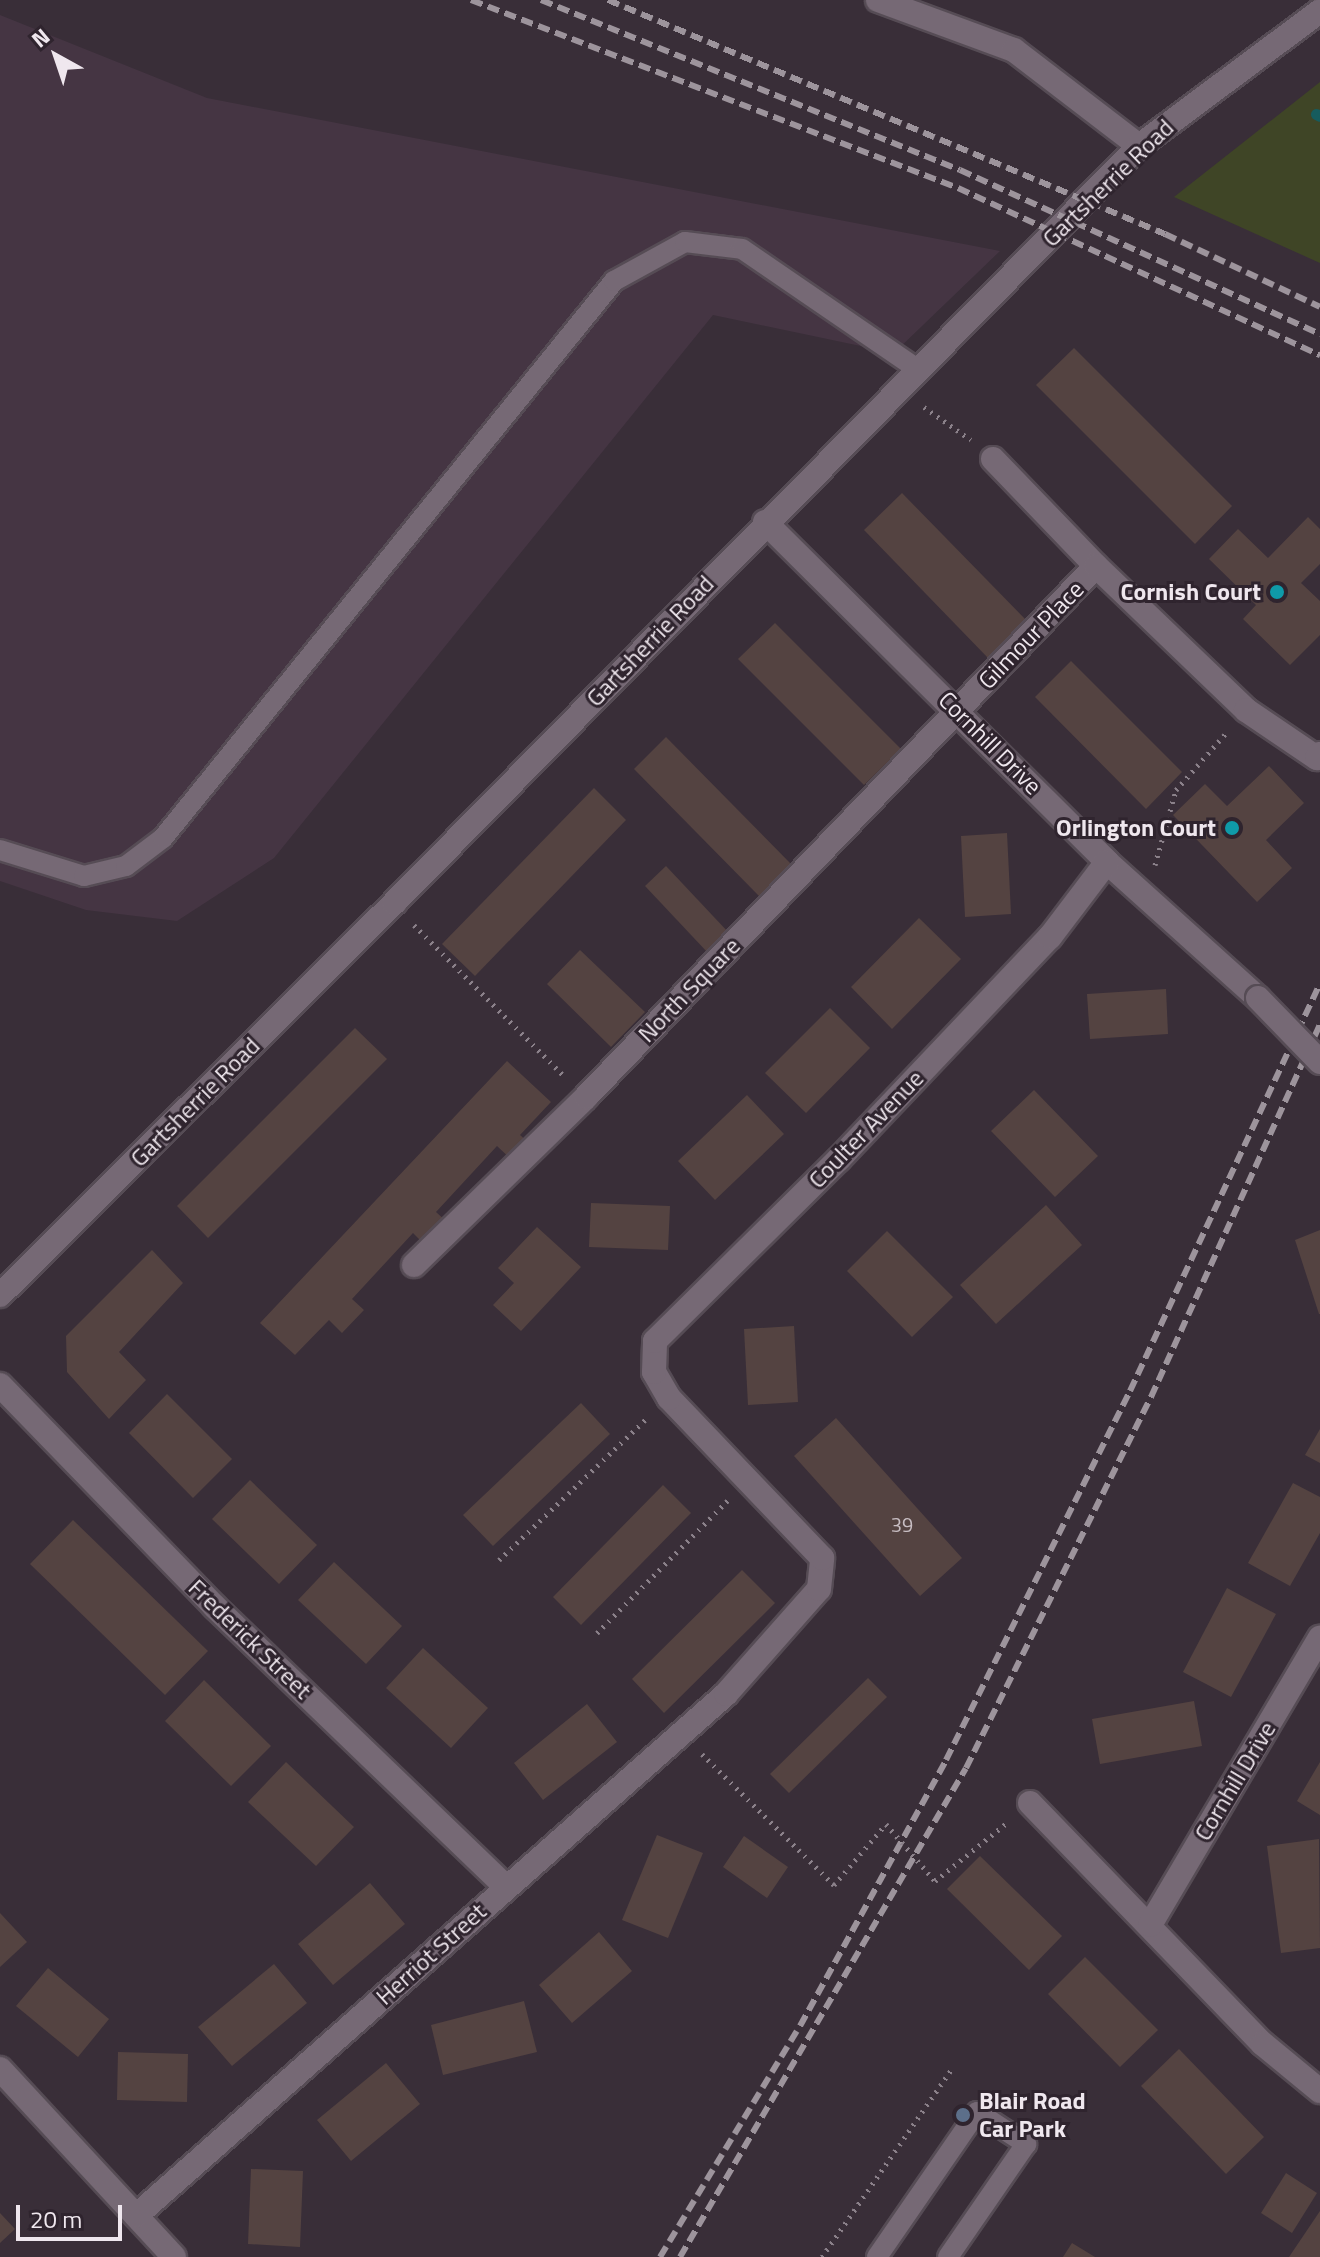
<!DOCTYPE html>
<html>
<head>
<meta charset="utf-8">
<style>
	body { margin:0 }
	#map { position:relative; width:1320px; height:2257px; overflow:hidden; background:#392e38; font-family:"Titillium Web",sans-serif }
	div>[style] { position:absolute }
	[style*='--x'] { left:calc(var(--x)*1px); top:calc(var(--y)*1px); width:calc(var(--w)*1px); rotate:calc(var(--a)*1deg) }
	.built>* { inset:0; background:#453543 }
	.green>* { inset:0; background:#3f4526 }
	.stream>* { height:11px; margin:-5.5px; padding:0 5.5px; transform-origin:5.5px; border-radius:5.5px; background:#165c5e }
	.building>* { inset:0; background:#544341 }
	.path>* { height:5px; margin-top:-2.5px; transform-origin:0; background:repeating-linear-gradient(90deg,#8b818a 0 2px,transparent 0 8px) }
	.roads { filter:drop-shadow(2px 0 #564c55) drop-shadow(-2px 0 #564c55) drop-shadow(0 2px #564c55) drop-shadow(0 -2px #564c55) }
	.service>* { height:20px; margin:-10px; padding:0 10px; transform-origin:10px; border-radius:10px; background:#766975 }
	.minor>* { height:24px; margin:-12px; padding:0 12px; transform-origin:12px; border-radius:12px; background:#766975 }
	.tertiary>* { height:24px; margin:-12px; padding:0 12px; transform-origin:12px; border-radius:12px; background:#766975 }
	.rail>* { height:6px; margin-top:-3px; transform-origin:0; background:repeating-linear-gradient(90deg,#9d949c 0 12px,transparent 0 18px) }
	.path-bridge>* { height:5px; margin-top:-2.5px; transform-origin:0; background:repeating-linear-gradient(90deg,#8b818a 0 2px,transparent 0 8px) }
	.bridges { filter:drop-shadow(2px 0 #564c55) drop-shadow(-2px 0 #564c55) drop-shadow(0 2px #564c55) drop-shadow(0 -2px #564c55) }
	.minor-bridge>* { height:24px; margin:-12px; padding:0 12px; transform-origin:12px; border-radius:12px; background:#766975 }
	.dots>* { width:22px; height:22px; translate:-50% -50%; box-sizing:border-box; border:4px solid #2f242e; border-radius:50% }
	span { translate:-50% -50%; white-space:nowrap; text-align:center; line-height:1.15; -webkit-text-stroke:6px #2f242e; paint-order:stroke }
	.number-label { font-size:20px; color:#c8bec3 }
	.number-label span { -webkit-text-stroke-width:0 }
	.street-label { font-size:24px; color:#efe7ee }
	.poi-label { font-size:24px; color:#efe7ee; font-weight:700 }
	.right { translate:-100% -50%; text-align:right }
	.left { translate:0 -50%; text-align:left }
	.north { position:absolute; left:16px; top:16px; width:80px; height:80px; -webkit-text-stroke:6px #2f242e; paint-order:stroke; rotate:320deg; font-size:22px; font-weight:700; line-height:32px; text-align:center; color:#efe7ee }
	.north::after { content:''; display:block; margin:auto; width:28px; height:36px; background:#efe7ee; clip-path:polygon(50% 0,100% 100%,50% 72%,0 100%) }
	.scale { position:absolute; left:16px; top:2205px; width:106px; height:36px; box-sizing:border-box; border:4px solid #efe7ee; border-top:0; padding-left:10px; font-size:24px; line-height:28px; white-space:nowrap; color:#efe7ee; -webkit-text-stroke:6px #2f242e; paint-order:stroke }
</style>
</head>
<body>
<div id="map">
	<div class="built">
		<div style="clip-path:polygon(0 15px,207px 98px,1000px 251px,894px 353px,713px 315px,274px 858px,177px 921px,86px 910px,0 881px)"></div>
	</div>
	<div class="green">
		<div style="clip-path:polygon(1320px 82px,1320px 263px,1174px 197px)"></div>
	</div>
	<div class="stream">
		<div style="--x:1316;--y:114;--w:4;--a:27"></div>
	</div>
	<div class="building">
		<div style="clip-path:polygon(1074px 348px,1232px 506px,1195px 544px,1036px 385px)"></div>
		<div style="clip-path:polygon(902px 493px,1026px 620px,988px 658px,864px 530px)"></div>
		<div style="clip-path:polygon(1308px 517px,1320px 529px,1320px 564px,1301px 583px,1320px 601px,1320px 635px,1290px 665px,1243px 619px,1256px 605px,1209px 559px,1238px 529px,1268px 558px)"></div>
		<div style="clip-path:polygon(775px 623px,901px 749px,864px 785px,738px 659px)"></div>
		<div style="clip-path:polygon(1071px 661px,1182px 772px,1146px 809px,1035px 697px)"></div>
		<div style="clip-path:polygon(666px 737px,791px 864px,759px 896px,634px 769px)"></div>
		<div style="clip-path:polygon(1269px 766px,1304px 803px,1266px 840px,1292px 868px,1257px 902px,1173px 815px,1205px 784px,1227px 806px)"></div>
		<div style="clip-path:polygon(594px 788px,626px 820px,475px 976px,442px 944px)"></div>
		<div style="clip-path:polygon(1007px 833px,1011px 914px,965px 917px,961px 836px)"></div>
		<div style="clip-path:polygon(666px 866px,729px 933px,708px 953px,645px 886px)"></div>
		<div style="clip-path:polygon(919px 918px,961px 959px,892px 1029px,851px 987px)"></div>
		<div style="clip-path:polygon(580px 950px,645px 1012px,611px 1047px,547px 984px)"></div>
		<div style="clip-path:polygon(1166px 989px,1168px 1034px,1090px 1039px,1087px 994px)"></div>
		<div style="clip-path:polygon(830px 1008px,870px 1048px,806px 1113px,765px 1073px)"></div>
		<div style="clip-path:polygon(355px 1028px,387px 1059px,208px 1238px,177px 1206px)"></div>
		<div style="clip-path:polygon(507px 1061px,551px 1102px,520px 1135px,529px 1143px,513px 1161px,497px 1146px,436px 1212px,448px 1223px,426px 1246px,413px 1233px,352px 1299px,364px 1310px,342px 1333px,329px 1320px,295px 1355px,260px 1323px)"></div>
		<div style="clip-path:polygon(1034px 1090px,1098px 1156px,1055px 1197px,991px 1131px)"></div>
		<div style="clip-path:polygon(747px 1095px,784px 1134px,715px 1200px,678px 1161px)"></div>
		<div style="clip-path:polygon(591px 1203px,670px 1206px,668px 1250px,589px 1247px)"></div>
		<div style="clip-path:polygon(1046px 1205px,1082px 1245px,996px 1324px,960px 1285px)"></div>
		<div style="clip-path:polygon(537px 1227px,581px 1267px,521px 1331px,493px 1305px,514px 1283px,498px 1268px)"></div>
		<div style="clip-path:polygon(1320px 1230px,1320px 1314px,1319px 1314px,1295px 1240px)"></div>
		<div style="clip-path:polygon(887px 1231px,953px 1297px,912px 1337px,847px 1271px)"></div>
		<div style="clip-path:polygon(152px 1250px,183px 1283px,119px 1352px,146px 1380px,109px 1419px,67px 1372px,66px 1336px)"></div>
		<div style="clip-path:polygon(794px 1326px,798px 1402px,748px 1405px,744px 1329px)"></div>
		<div style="clip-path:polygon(167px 1394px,232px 1459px,193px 1498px,129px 1433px)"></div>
		<div style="clip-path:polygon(581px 1403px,610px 1434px,493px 1546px,463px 1515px)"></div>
		<div style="clip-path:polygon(836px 1418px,962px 1558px,920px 1596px,794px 1456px)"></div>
		<div style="clip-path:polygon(1320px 1429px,1320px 1463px,1305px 1455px)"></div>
		<div style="clip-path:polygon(250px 1480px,317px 1545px,279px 1584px,212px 1519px)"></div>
		<div style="clip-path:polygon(1293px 1483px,1320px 1497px,1320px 1533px,1290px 1586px,1248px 1563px)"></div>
		<div style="clip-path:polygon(663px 1485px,691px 1513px,581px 1625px,553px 1597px)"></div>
		<div style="clip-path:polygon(73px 1520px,208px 1651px,165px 1695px,30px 1564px)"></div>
		<div style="clip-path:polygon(334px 1562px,402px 1626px,366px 1664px,298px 1600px)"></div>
		<div style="clip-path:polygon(742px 1570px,775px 1603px,664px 1713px,632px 1679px)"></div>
		<div style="clip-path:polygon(1227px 1588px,1276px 1614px,1231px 1697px,1183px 1672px)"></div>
		<div style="clip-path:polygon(423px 1648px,488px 1708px,451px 1748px,386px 1688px)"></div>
		<div style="clip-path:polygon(868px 1678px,887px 1697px,789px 1793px,770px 1774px)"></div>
		<div style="clip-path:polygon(204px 1680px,271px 1746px,231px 1786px,165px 1721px)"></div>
		<div style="clip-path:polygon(1194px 1701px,1202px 1746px,1100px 1764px,1092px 1719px)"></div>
		<div style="clip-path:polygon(587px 1704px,617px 1742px,543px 1800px,514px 1763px)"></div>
		<div style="clip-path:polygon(286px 1762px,354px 1827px,316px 1866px,248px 1802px)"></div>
		<div style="clip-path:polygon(1320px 1762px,1320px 1815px,1297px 1801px)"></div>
		<div style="clip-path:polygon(657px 1835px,703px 1853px,668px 1938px,622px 1920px)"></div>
		<div style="clip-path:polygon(744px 1836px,788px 1867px,767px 1898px,723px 1867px)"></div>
		<div style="clip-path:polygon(1319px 1839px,1320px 1948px,1281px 1953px,1267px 1846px)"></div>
		<div style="clip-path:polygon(980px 1856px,1062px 1936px,1029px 1970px,947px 1889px)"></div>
		<div style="clip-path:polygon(370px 1883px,405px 1924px,333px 1985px,298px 1944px)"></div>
		<div style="clip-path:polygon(0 1913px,27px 1942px,0 1967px)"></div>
		<div style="clip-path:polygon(599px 1932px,632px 1971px,572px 2023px,539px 1985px)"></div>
		<div style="clip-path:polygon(1085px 1957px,1158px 2030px,1120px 2067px,1048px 1994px)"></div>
		<div style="clip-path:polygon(274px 1964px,307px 2003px,232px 2066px,198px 2027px)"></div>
		<div style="clip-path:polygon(48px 1968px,109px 2019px,78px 2057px,16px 2006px)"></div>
		<div style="clip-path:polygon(524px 2001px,537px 2052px,443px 2075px,431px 2025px)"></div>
		<div style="clip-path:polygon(1179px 2049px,1264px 2137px,1226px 2174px,1141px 2086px)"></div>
		<div style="clip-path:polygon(118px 2052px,188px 2054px,187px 2102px,117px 2100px)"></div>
		<div style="clip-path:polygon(386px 2063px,420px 2104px,351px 2161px,317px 2120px)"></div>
		<div style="clip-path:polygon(251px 2169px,303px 2171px,300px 2247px,248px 2244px)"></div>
		<div style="clip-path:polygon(1286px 2173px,1317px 2193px,1292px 2233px,1261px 2213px)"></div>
		<div style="clip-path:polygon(1320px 2211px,1320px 2257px,1289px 2257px)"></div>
		<div style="clip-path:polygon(0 2213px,15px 2229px,0 2243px)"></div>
		<div style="clip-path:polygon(1072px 2243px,1095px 2257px,1063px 2257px)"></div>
	</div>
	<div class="path">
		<div style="--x:924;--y:407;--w:57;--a:35.1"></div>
		<div style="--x:1155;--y:865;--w:78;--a:-74.4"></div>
		<div style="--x:1176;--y:790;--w:76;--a:-48.7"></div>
		<div style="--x:414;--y:925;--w:214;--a:45.2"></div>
		<div style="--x:499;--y:1560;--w:207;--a:-43.8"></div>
		<div style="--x:597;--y:1633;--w:187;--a:-45.4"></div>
		<div style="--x:702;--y:1754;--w:186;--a:44.8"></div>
		<div style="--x:834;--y:1885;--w:80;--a:-49.6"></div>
		<div style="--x:935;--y:1881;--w:95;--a:-39"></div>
		<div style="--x:822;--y:2257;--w:231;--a:-55.4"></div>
	</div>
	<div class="roads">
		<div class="service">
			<div style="--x:0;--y:850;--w:88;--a:17.2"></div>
			<div style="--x:84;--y:876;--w:43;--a:-13.4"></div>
			<div style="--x:126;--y:866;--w:46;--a:-37.1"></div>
			<div style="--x:163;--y:838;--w:717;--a:-51"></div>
			<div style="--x:614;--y:281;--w:81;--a:-28.8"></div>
			<div style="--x:685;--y:242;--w:57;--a:7"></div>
			<div style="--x:742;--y:249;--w:214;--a:34.4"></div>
			<div style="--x:877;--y:2257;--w:176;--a:-55.4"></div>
			<div style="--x:977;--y:2112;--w:59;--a:33.1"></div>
			<div style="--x:1026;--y:2144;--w:137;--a:124.6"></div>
		</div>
		<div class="minor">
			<div style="--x:878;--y:0;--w:145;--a:20.2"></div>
			<div style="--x:1014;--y:50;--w:158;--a:37.5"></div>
			<div style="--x:993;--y:459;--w:149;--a:46.1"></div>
			<div style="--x:765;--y:522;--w:482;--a:44.8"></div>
			<div style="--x:1107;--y:862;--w:203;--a:42"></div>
			<div style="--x:414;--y:1265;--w:240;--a:-44.3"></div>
			<div style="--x:586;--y:1097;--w:736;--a:-46.16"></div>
			<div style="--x:1096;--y:566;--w:208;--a:43.8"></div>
			<div style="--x:1246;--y:710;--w:86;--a:34.1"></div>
			<div style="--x:1317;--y:758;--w:5;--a:-53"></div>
			<div style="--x:0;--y:1385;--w:309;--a:45.9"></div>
			<div style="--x:215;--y:1607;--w:404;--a:43.9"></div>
			<div style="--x:1030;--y:1803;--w:335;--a:46"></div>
			<div style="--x:1263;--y:2044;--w:74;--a:39.5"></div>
			<div style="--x:1150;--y:1925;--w:334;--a:-59.4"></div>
			<div style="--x:0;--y:2069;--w:256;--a:47.2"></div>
			<div style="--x:137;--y:2215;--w:786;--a:-41.49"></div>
			<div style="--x:726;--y:1694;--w:140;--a:-48.5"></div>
			<div style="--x:819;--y:1589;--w:31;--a:-84"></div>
			<div style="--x:822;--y:1558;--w:221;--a:-133.7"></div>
			<div style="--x:669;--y:1398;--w:30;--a:-120"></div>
			<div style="--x:654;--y:1372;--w:31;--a:-88"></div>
			<div style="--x:655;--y:1341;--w:259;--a:-44.7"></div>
			<div style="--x:839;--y:1159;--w:306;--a:-46.5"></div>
			<div style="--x:1050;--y:937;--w:94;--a:-52.8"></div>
		</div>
		<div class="tertiary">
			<div style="--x:0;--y:1295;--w:556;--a:-44.85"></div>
			<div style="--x:394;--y:903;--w:1062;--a:-45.46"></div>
			<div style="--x:1139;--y:146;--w:226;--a:-36.7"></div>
		</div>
	</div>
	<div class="rail">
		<div style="--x:471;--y:0;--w:522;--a:21.11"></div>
		<div style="--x:958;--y:188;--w:399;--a:24.8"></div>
		<div style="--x:541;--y:0;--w:452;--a:22.1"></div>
		<div style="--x:960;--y:170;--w:396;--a:24.5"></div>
		<div style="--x:608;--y:0;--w:604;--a:22.79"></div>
		<div style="--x:1165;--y:234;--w:171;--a:25.2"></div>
		<div style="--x:660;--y:2257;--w:270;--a:-58.8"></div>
		<div style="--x:800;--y:2026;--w:303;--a:-61.2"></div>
		<div style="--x:946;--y:1760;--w:412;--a:-63.5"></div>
		<div style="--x:1130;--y:1391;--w:449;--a:-65"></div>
		<div style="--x:680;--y:2257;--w:566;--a:-59.68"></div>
		<div style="--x:966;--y:1768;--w:415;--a:-63.5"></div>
		<div style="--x:1151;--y:1397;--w:409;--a:-65.6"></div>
	</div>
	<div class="path-bridge">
		<div style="--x:886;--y:1824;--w:75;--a:49.3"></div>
	</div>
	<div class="bridges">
		<div class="minor-bridge">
			<div style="--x:1258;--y:998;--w:89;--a:45.9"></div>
		</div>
	</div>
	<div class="dots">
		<div style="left:1277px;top:592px;background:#0f9aa8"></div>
		<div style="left:1232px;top:828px;background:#0f9aa8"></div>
		<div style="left:963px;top:2115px;background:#5c6f8a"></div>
	</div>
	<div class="number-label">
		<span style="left:902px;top:1524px">39</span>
	</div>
	<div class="street-label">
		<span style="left:1108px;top:183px;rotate:-44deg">Gartsherrie Road</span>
		<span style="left:1031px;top:635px;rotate:-46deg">Gilmour Place</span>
		<span style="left:650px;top:641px;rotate:-46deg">Gartsherrie Road</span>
		<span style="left:990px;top:743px;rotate:45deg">Cornhill Drive</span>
		<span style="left:689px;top:990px;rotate:-46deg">North Square</span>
		<span style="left:195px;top:1102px;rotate:-45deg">Gartsherrie Road</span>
		<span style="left:866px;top:1129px;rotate:-46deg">Coulter Avenue</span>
		<span style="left:250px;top:1639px;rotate:44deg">Frederick Street</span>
		<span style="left:1235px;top:1781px;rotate:-59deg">Cornhill Drive</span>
		<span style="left:431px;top:1954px;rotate:-42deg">Herriot Street</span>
	</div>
	<div class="poi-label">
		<span class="right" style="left:1261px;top:592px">Cornish Court</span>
		<span class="right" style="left:1216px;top:828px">Orlington Court</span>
		<span class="left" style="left:979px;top:2115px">Blair Road<br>Car Park</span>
	</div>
	<div class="north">N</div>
	<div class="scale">20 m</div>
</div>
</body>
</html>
